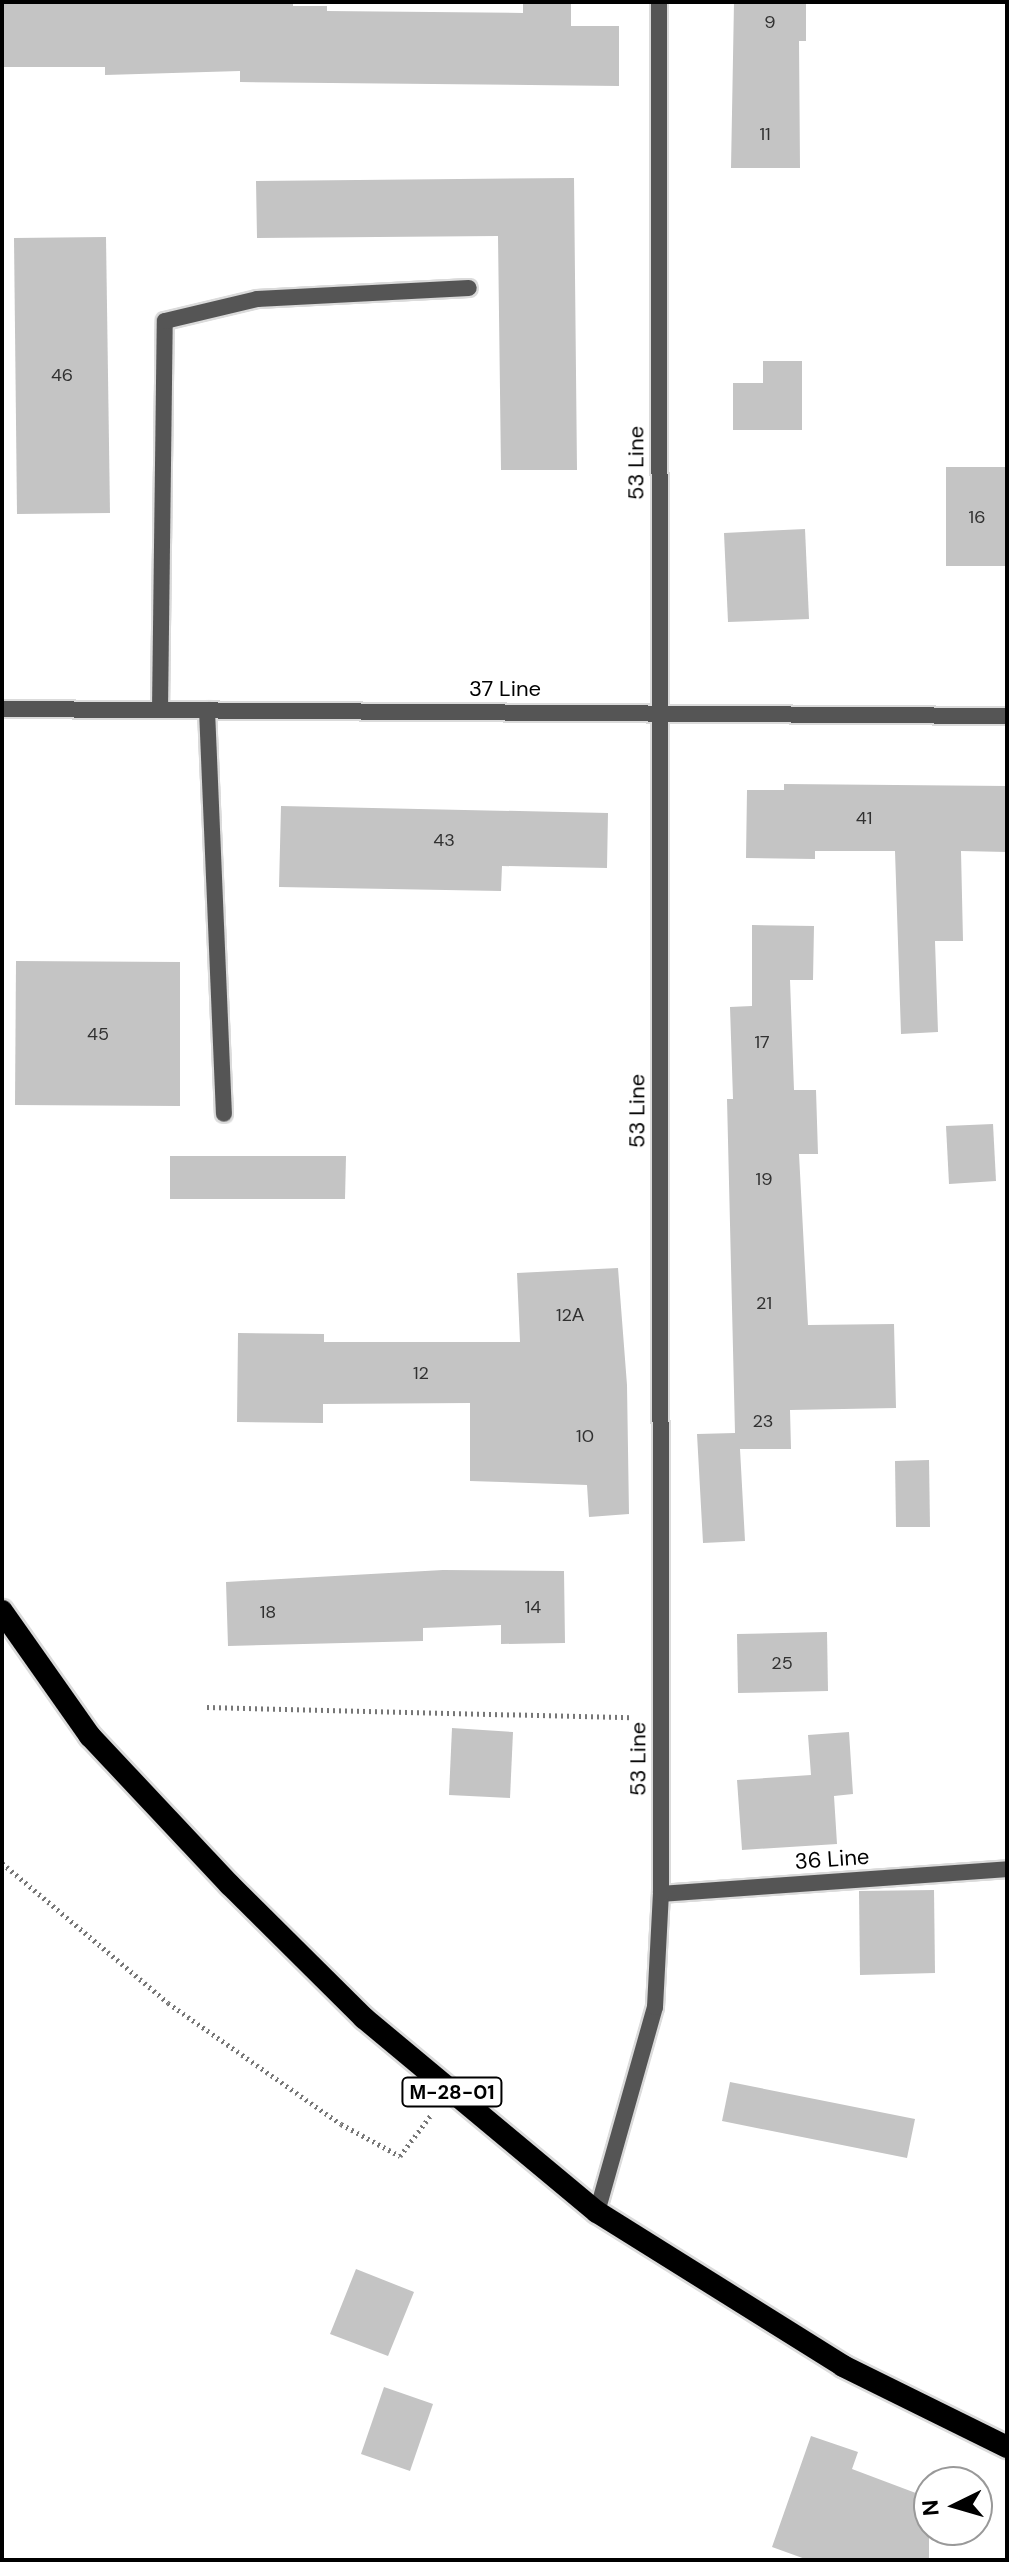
<!DOCTYPE html>
<html>
<head>
<meta charset="utf-8">
<style>
	body { margin:0 }
	#map { position:relative; width:1009px; height:2562px; overflow:hidden; background:#fff; font-family:"DM Sans",sans-serif }
	div>[style] { position:absolute }
	[style*='--x'] { left:calc(var(--x)*1px); top:calc(var(--y)*1px); width:calc(var(--w)*1px); rotate:calc(var(--a)*1deg) }
	.building>* { inset:0; background:#c4c4c4 }
	.path>* { height:5px; margin-top:-2.5px; transform-origin:0; background:repeating-linear-gradient(90deg,#777 0 2px,transparent 0 6px) }
	.roads { filter:drop-shadow(2px 0 #dbdbdb) drop-shadow(-2px 0 #dbdbdb) drop-shadow(0 2px #dbdbdb) drop-shadow(0 -2px #dbdbdb) }
	.service>* { height:16px; margin:-8px; padding:0 8px; transform-origin:8px; border-radius:8px; background:#555 }
	.minor>* { height:16px; margin:-8px; padding:0 8px; transform-origin:8px; border-radius:8px; background:#555 }
	.trunk>* { height:22px; margin:-11px; padding:0 11px; transform-origin:11px; border-radius:11px; background:#000 }
	span { translate:-50% -50%; white-space:nowrap; text-align:center; line-height:1.15; -webkit-text-stroke:6px #fff; paint-order:stroke }
	.number-label { font-size:18px; color:#313131 }
	.number-label span { -webkit-text-stroke-width:0 }
	.shield-label span { padding:2px 6px; background:#fff; border:2px solid; border-radius:6px; -webkit-text-stroke-width:0 }
	.shield-label { font-size:20px; color:#000; font-weight:700 }
	.street-label { font-size:22px; color:#000 }
	.frame { position:absolute; inset:0; border:4px solid #000; pointer-events:none }
	.north { position:absolute; left:913px; top:2466px; width:80px; height:80px; box-sizing:border-box; background:#fff; border:2px solid #999; border-radius:50%; rotate:265deg; font-size:22px; font-weight:700; line-height:32px; text-align:center; color:#000 }
	.north::after { content:''; display:block; margin:auto; width:28px; height:36px; background:#000; clip-path:polygon(50% 0,100% 100%,50% 72%,0 100%) }
</style>
</head>
<body>
<div id="map">
	<div class="building">
		<div style="clip-path:polygon(2px 2px,293px 2px,293px 6px,327px 6px,327px 11px,523px 13px,523px 2px,571px 2px,571px 26px,619px 26px,619px 86px,240px 82px,240px 71px,105px 75px,105px 67px,2px 67px)"></div>
		<div style="clip-path:polygon(734px 2px,806px 2px,806px 41px,799px 41px,800px 168px,731px 168px)"></div>
		<div style="clip-path:polygon(574px 178px,577px 470px,501px 470px,498px 236px,257px 238px,256px 181px)"></div>
		<div style="clip-path:polygon(106px 237px,110px 513px,17px 514px,14px 238px)"></div>
		<div style="clip-path:polygon(763px 361px,802px 361px,802px 430px,733px 430px,733px 383px,763px 383px)"></div>
		<div style="clip-path:polygon(946px 467px,1007px 467px,1007px 566px,946px 566px)"></div>
		<div style="clip-path:polygon(805px 529px,809px 619px,728px 622px,724px 533px)"></div>
		<div style="clip-path:polygon(784px 784px,1007px 786px,1007px 852px,961px 851px,963px 941px,935px 941px,938px 1032px,901px 1034px,895px 851px,815px 851px,815px 859px,746px 858px,747px 790px,784px 790px)"></div>
		<div style="clip-path:polygon(281px 806px,608px 813px,607px 868px,502px 866px,501px 891px,279px 887px)"></div>
		<div style="clip-path:polygon(752px 925px,814px 926px,813px 980px,790px 980px,794px 1090px,816px 1090px,818px 1154px,799px 1154px,808px 1325px,894px 1324px,896px 1408px,790px 1410px,791px 1449px,740px 1449px,745px 1541px,703px 1543px,697px 1434px,735px 1433px,727px 1099px,733px 1099px,730px 1007px,752px 1006px)"></div>
		<div style="clip-path:polygon(16px 961px,180px 962px,180px 1106px,15px 1105px)"></div>
		<div style="clip-path:polygon(993px 1124px,996px 1181px,949px 1184px,946px 1126px)"></div>
		<div style="clip-path:polygon(170px 1156px,346px 1156px,345px 1199px,170px 1199px)"></div>
		<div style="clip-path:polygon(618px 1268px,627px 1385px,629px 1514px,589px 1517px,587px 1485px,470px 1481px,470px 1403px,323px 1404px,323px 1423px,237px 1422px,238px 1333px,324px 1334px,324px 1342px,520px 1342px,517px 1273px)"></div>
		<div style="clip-path:polygon(929px 1460px,930px 1527px,896px 1527px,895px 1461px)"></div>
		<div style="clip-path:polygon(443px 1570px,564px 1571px,565px 1643px,501px 1644px,501px 1625px,423px 1628px,423px 1641px,228px 1646px,226px 1582px)"></div>
		<div style="clip-path:polygon(827px 1632px,828px 1691px,738px 1693px,737px 1634px)"></div>
		<div style="clip-path:polygon(452px 1728px,513px 1732px,510px 1798px,449px 1795px)"></div>
		<div style="clip-path:polygon(849px 1732px,853px 1794px,834px 1796px,837px 1844px,742px 1850px,737px 1780px,811px 1775px,808px 1735px)"></div>
		<div style="clip-path:polygon(934px 1890px,935px 1973px,860px 1975px,859px 1891px)"></div>
		<div style="clip-path:polygon(730px 2082px,915px 2119px,907px 2158px,722px 2121px)"></div>
		<div style="clip-path:polygon(356px 2269px,414px 2292px,388px 2356px,330px 2334px)"></div>
		<div style="clip-path:polygon(384px 2387px,433px 2404px,410px 2471px,361px 2454px)"></div>
		<div style="clip-path:polygon(811px 2436px,858px 2452px,852px 2469px,929px 2498px,929px 2560px,808px 2560px,772px 2547px)"></div>
	</div>
	<div class="path">
		<div style="--x:207;--y:1707;--w:424;--a:1.4"></div>
		<div style="--x:2;--y:1863;--w:217;--a:40.1"></div>
		<div style="--x:168;--y:2003;--w:211;--a:35"></div>
		<div style="--x:341;--y:2124;--w:67;--a:28.5"></div>
		<div style="--x:400;--y:2156;--w:51;--a:-52.9"></div>
	</div>
	<div class="roads">
		<div class="service">
			<div style="--x:160;--y:710;--w:389;--a:-89.3"></div>
			<div style="--x:165;--y:321;--w:95;--a:-13.4"></div>
			<div style="--x:257;--y:299;--w:212;--a:-3"></div>
			<div style="--x:207;--y:710;--w:404;--a:87.6"></div>
		</div>
		<div class="minor">
			<div style="--x:2;--y:709;--w:1005;--a:0.4"></div>
			<div style="--x:661;--y:1894;--w:347;--a:-4.1"></div>
			<div style="--x:597;--y:2212;--w:213;--a:-74.2"></div>
			<div style="--x:655;--y:2007;--w:113;--a:-87"></div>
			<div style="--x:661;--y:1894;--w:1892;--a:-90.06"></div>
		</div>
		<div class="trunk">
			<div style="--x:2;--y:1611;--w:153;--a:54.9"></div>
			<div style="--x:90;--y:1736;--w:204;--a:46.8"></div>
			<div style="--x:230;--y:1885;--w:189;--a:44.8"></div>
			<div style="--x:364;--y:2018;--w:303;--a:39.8"></div>
			<div style="--x:597;--y:2212;--w:290;--a:32"></div>
			<div style="--x:843;--y:2366;--w:183;--a:26.3"></div>
		</div>
	</div>
	<div class="number-label">
		<span style="left:770px;top:22px">9</span>
		<span style="left:765px;top:134px">11</span>
		<span style="left:62px;top:375px">46</span>
		<span style="left:977px;top:517px">16</span>
		<span style="left:864px;top:818px">41</span>
		<span style="left:444px;top:840px">43</span>
		<span style="left:98px;top:1034px">45</span>
		<span style="left:762px;top:1042px">17</span>
		<span style="left:764px;top:1179px">19</span>
		<span style="left:764px;top:1303px">21</span>
		<span style="left:570px;top:1315px">12А</span>
		<span style="left:421px;top:1373px">12</span>
		<span style="left:763px;top:1421px">23</span>
		<span style="left:585px;top:1436px">10</span>
		<span style="left:533px;top:1607px">14</span>
		<span style="left:268px;top:1612px">18</span>
		<span style="left:782px;top:1663px">25</span>
	</div>
	<div class="shield-label">
		<span style="left:452px;top:2092px">М-28-01</span>
	</div>
	<div class="street-label">
		<span style="left:636px;top:463px;rotate:-90deg">53 Line</span>
		<span style="left:505px;top:689px">37 Line</span>
		<span style="left:637px;top:1111px;rotate:-90deg">53 Line</span>
		<span style="left:638px;top:1759px;rotate:-90deg">53 Line</span>
		<span style="left:832px;top:1859px;rotate:-4deg">36 Line</span>
	</div>
	<div class="frame"></div>
	<div class="north">N</div>
</div>
</body>
</html>
